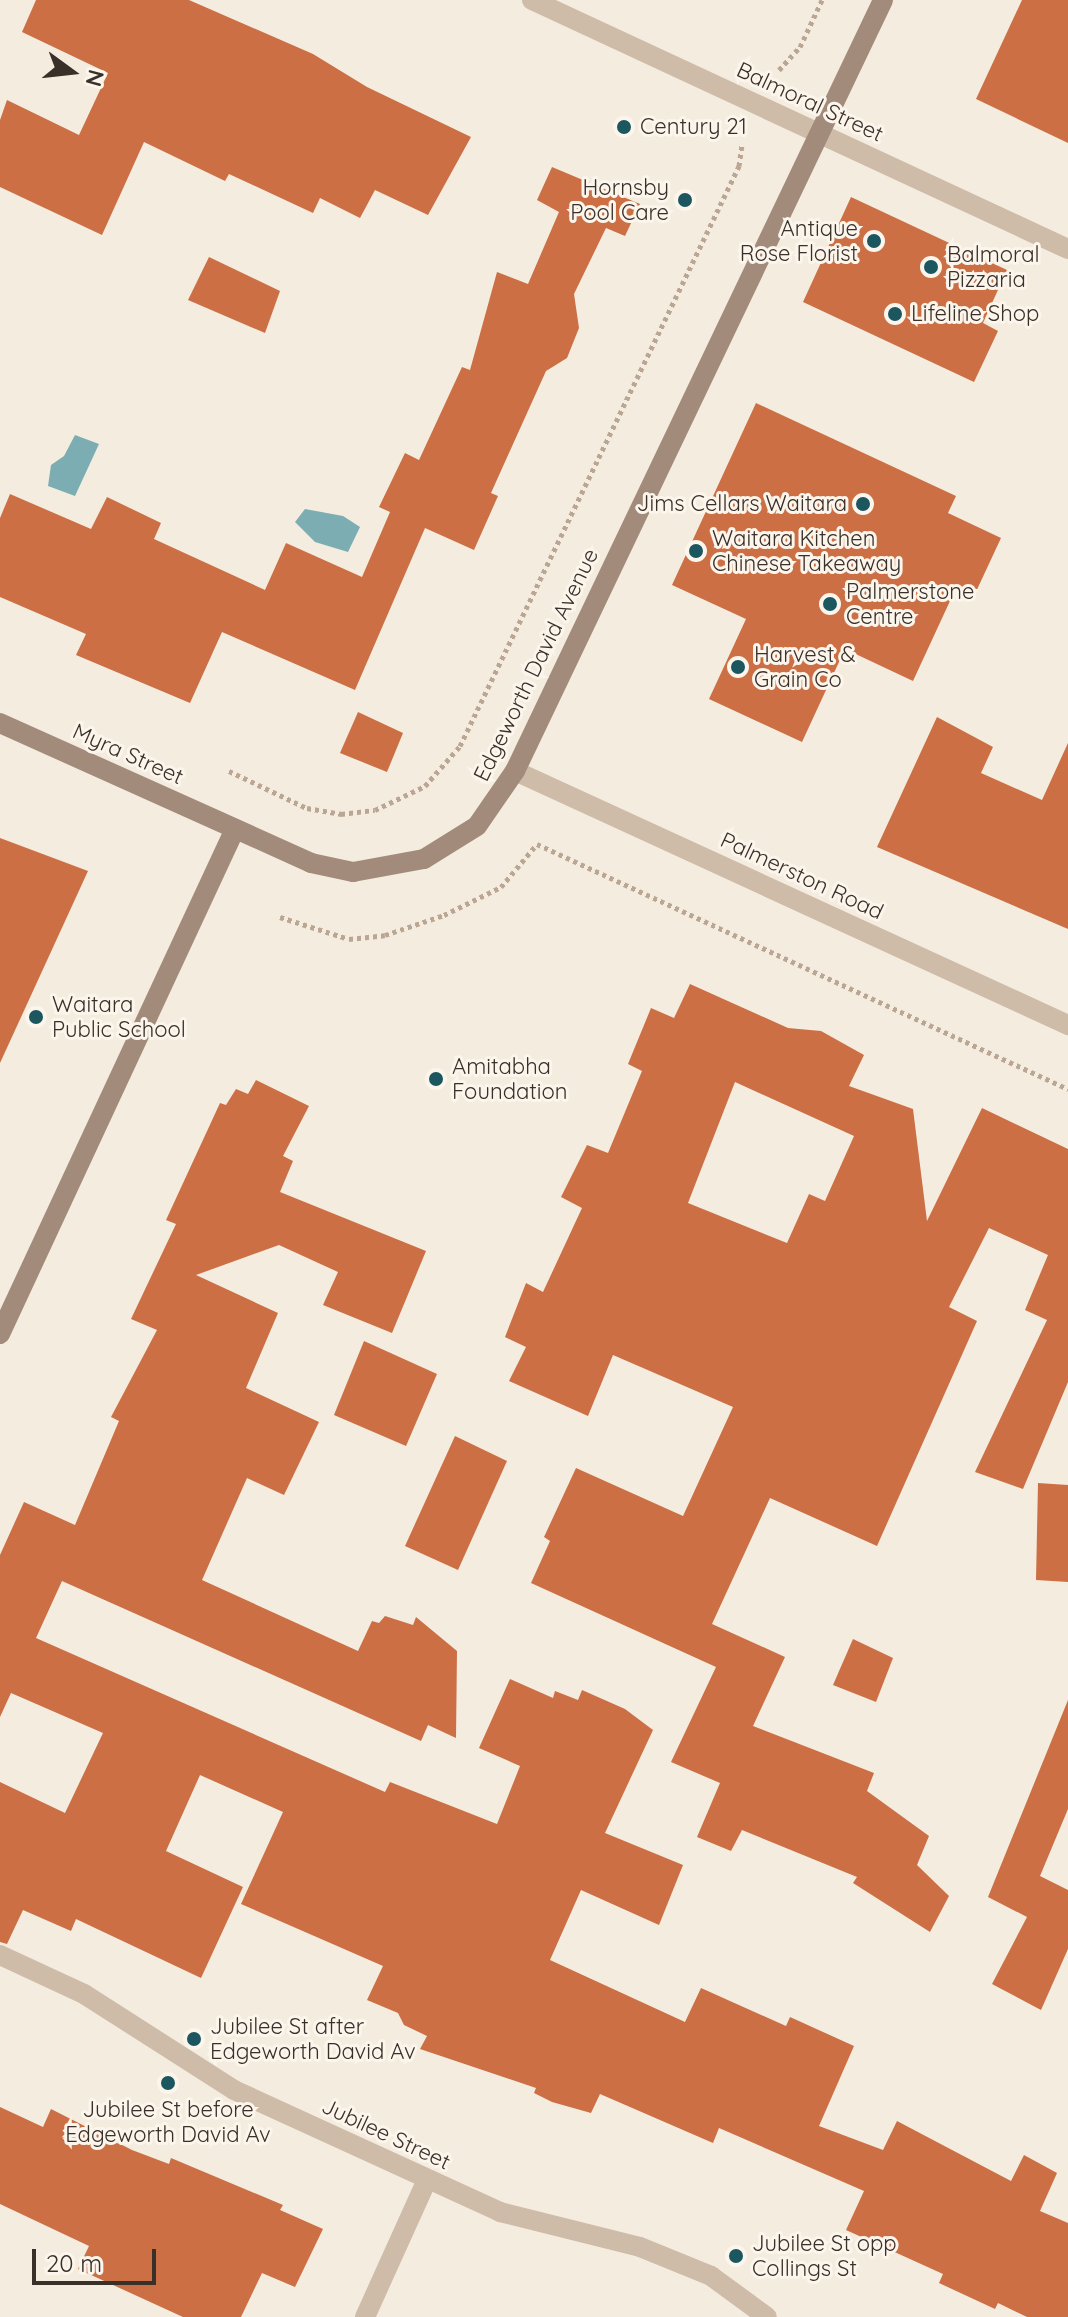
<!DOCTYPE html>
<html>
<head>
<meta charset="utf-8">
<style>
	body { margin:0 }
	#map { position:relative; width:1068px; height:2317px; overflow:hidden; background:#f4ecdf; font-family:Quicksand,sans-serif }
	div>[style] { position:absolute }
	[style*='--x'] { left:calc(var(--x)*1px); top:calc(var(--y)*1px); width:calc(var(--w)*1px); rotate:calc(var(--a)*1deg) }
	.water>* { inset:0; background:#7cadb3 }
	.building>* { inset:0; background:#cc6f45 }
	.path>* { height:5px; margin-top:-2.5px; transform-origin:0; background:repeating-linear-gradient(90deg,#baa693 0 4px,transparent 0 8px) }
	.minor>* { height:20px; margin:-10px; padding:0 10px; transform-origin:10px; border-radius:10px; background:#cebca9 }
	.secondary>* { height:20px; margin:-10px; padding:0 10px; transform-origin:10px; border-radius:10px; background:#a28b7a }
	.dots>* { width:22px; height:22px; translate:-50% -50%; box-sizing:border-box; border:4px solid #fbf5ec; border-radius:50% }
	span { translate:-50% -50%; white-space:nowrap; text-align:center; line-height:1.15; -webkit-text-stroke:6px #fbf5ec; paint-order:stroke }
	.street-label { font-size:22px; color:#3a302a }
	.poi-label { font-size:22px; color:#3a302a }
	.left { translate:0 -50%; text-align:left }
	.right { translate:-100% -50%; text-align:right }
	.north { position:absolute; left:32px; top:32px; width:80px; height:80px; -webkit-text-stroke:6px #fbf5ec; paint-order:stroke; rotate:105deg; font-size:22px; font-weight:700; line-height:32px; text-align:center; color:#3a302a }
	.north::after { content:''; display:block; margin:auto; width:28px; height:36px; background:#3a302a; clip-path:polygon(50% 0,100% 100%,50% 72%,0 100%) }
	.scale { position:absolute; left:32px; top:2249px; width:124px; height:36px; box-sizing:border-box; border:4px solid #3a302a; border-top:0; padding-left:10px; font-size:24px; line-height:28px; white-space:nowrap; color:#3a302a; -webkit-text-stroke:6px #fbf5ec; paint-order:stroke }
</style>
</head>
<body>
<div id="map">
	<div class="water">
		<div style="clip-path:polygon(75px 435px,99px 444px,75px 496px,48px 486px,51px 465px,64px 456px)"></div>
		<div style="clip-path:polygon(305px 509px,343px 516px,360px 527px,348px 552px,315px 542px,295px 522px)"></div>
	</div>
	<div class="building">
		<div style="clip-path:polygon(36px 0,189px 0,313px 54px,367px 87px,471px 137px,428px 215px,375px 190px,360px 218px,320px 198px,313px 213px,229px 174px,225px 181px,144px 142px,102px 235px,0 187px,0 120px,7px 100px,79px 135px,108px 73px,22px 32px)"></div>
		<div style="clip-path:polygon(1022px 0,1068px 0,1068px 143px,976px 99px)"></div>
		<div style="clip-path:polygon(552px 167px,640px 204px,625px 236px,606px 228px,574px 294px,579px 328px,567px 358px,546px 371px,491px 493px,498px 496px,474px 550px,425px 528px,355px 690px,222px 632px,190px 703px,76px 655px,86px 634px,0 597px,0 518px,10px 494px,91px 529px,107px 497px,161px 523px,154px 539px,265px 590px,286px 543px,362px 577px,390px 512px,379px 507px,405px 453px,419px 460px,462px 367px,470px 370px,497px 272px,528px 284px,559px 212px,537px 200px)"></div>
		<div style="clip-path:polygon(851px 197px,1007px 270px,983px 323px,998px 331px,974px 382px,803px 302px)"></div>
		<div style="clip-path:polygon(209px 257px,280px 291px,265px 333px,188px 300px)"></div>
		<div style="clip-path:polygon(756px 403px,956px 496px,948px 513px,1001px 538px,974px 596px,956px 588px,913px 681px,845px 649px,802px 742px,709px 699px,746px 619px,672px 585px)"></div>
		<div style="clip-path:polygon(358px 712px,403px 733px,387px 772px,340px 753px)"></div>
		<div style="clip-path:polygon(937px 717px,993px 747px,981px 773px,1042px 800px,1068px 743px,1068px 929px,877px 847px)"></div>
		<div style="clip-path:polygon(0 838px,88px 871px,0 1063px)"></div>
		<div style="clip-path:polygon(evenodd,690px 984px,788px 1028px,821px 1031px,864px 1055px,849px 1086px,913px 1109px,927px 1221px,982px 1108px,1068px 1149px,1068px 1382px,1023px 1489px,975px 1472px,1047px 1320px,1025px 1310px,1048px 1255px,989px 1228px,949px 1307px,977px 1321px,877px 1546px,770px 1498px,712px 1624px,785px 1657px,753px 1726px,874px 1773px,867px 1791px,929px 1836px,917px 1865px,949px 1896px,930px 1932px,853px 1883px,857px 1877px,742px 1830px,731px 1851px,697px 1837px,720px 1783px,671px 1762px,716px 1667px,531px 1583px,550px 1541px,544px 1537px,576px 1468px,683px 1516px,733px 1407px,613px 1355px,588px 1416px,509px 1381px,526px 1347px,505px 1337px,526px 1283px,543px 1292px,582px 1208px,561px 1197px,587px 1145px,608px 1153px,642px 1071px,628px 1064px,651px 1008px,674px 1018px,690px 984px,735px 1082px,854px 1136px,825px 1201px,809px 1194px,787px 1243px,688px 1203px,735px 1082px)"></div>
		<div style="clip-path:polygon(256px 1080px,309px 1106px,283px 1156px,293px 1161px,280px 1192px,426px 1251px,392px 1333px,323px 1305px,338px 1272px,279px 1245px,196px 1275px,278px 1313px,246px 1388px,319px 1422px,284px 1495px,247px 1478px,202px 1580px,358px 1651px,372px 1621px,379px 1623px,385px 1616px,413px 1625px,416px 1617px,457px 1651px,456px 1738px,428px 1725px,421px 1741px,62px 1581px,36px 1638px,385px 1792px,390px 1782px,497px 1824px,520px 1766px,479px 1748px,510px 1679px,553px 1698px,555px 1691px,578px 1700px,582px 1690px,625px 1709px,653px 1730px,605px 1833px,683px 1865px,659px 1925px,581px 1890px,550px 1960px,685px 2022px,701px 1988px,786px 2026px,790px 2017px,854px 2046px,819px 2126px,883px 2150px,897px 2121px,1011px 2181px,1024px 2155px,1057px 2173px,1040px 2211px,1068px 2223px,1068px 2317px,1027px 2317px,998px 2303px,995px 2309px,939px 2283px,943px 2274px,846px 2230px,864px 2191px,719px 2128px,713px 2143px,600px 2094px,591px 2113px,552px 2102px,534px 2093px,536px 2088px,420px 2049px,427px 2036px,404px 2025px,398px 2013px,367px 2000px,383px 1966px,241px 1904px,283px 1812px,200px 1775px,166px 1851px,243px 1887px,201px 1978px,76px 1919px,71px 1931px,23px 1910px,7px 1944px,0 1942px,0 1782px,65px 1813px,103px 1733px,11px 1693px,0 1717px,0 1555px,24px 1502px,75px 1525px,119px 1421px,111px 1417px,157px 1330px,131px 1319px,176px 1224px,166px 1220px,220px 1103px,226px 1105px,236px 1089px,248px 1094px)"></div>
		<div style="clip-path:polygon(364px 1341px,437px 1374px,406px 1446px,334px 1415px)"></div>
		<div style="clip-path:polygon(455px 1436px,507px 1461px,458px 1570px,405px 1546px)"></div>
		<div style="clip-path:polygon(1038px 1483px,1068px 1485px,1068px 1582px,1036px 1580px)"></div>
		<div style="clip-path:polygon(853px 1639px,893px 1658px,876px 1702px,833px 1685px)"></div>
		<div style="clip-path:polygon(1068px 1700px,1068px 1809px,1040px 1876px,1068px 1890px,1068px 1949px,1041px 2010px,992px 1984px,1027px 1917px,988px 1897px)"></div>
		<div style="clip-path:polygon(0 2107px,43px 2127px,51px 2109px,132px 2150px,169px 2164px,171px 2158px,283px 2205px,280px 2210px,323px 2229px,295px 2287px,262px 2273px,241px 2317px,183px 2317px,78px 2269px,89px 2246px,0 2204px)"></div>
	</div>
	<div class="path">
		<div style="--x:779;--y:70;--w:31;--a:-48"></div>
		<div style="--x:800;--y:47;--w:52;--a:-64.9"></div>
		<div style="--x:229;--y:771;--w:86;--a:25.4"></div>
		<div style="--x:307;--y:808;--w:35;--a:10"></div>
		<div style="--x:341;--y:814;--w:34;--a:-7"></div>
		<div style="--x:375;--y:810;--w:55;--a:-25.6"></div>
		<div style="--x:425;--y:786;--w:53;--a:-48.8"></div>
		<div style="--x:460;--y:746;--w:644;--a:-64.31"></div>
		<div style="--x:739;--y:166;--w:22;--a:-82"></div>
		<div style="--x:280;--y:917;--w:72;--a:17.7"></div>
		<div style="--x:349;--y:939;--w:36;--a:-6"></div>
		<div style="--x:385;--y:935;--w:62;--a:-18.7"></div>
		<div style="--x:444;--y:915;--w:64;--a:-26.2"></div>
		<div style="--x:501;--y:887;--w:56;--a:-50.1"></div>
		<div style="--x:537;--y:844;--w:585;--a:24.77"></div>
	</div>
	<div class="minor">
		<div style="--x:532;--y:0;--w:591;--a:24.92"></div>
		<div style="--x:515;--y:771;--w:609;--a:24.67"></div>
		<div style="--x:0;--y:1955;--w:93;--a:24.9"></div>
		<div style="--x:84;--y:1994;--w:178;--a:32.6"></div>
		<div style="--x:234;--y:2090;--w:293;--a:24.6"></div>
		<div style="--x:500;--y:2212;--w:144;--a:14"></div>
		<div style="--x:640;--y:2247;--w:77;--a:22.2"></div>
		<div style="--x:711;--y:2276;--w:69;--a:36.2"></div>
		<div style="--x:365;--y:2317;--w:150;--a:-65.7"></div>
	</div>
	<div class="secondary">
		<div style="--x:0;--y:723;--w:341;--a:24.2"></div>
		<div style="--x:311;--y:863;--w:43;--a:12.1"></div>
		<div style="--x:353;--y:872;--w:72;--a:-10.4"></div>
		<div style="--x:424;--y:859;--w:62;--a:-31.9"></div>
		<div style="--x:477;--y:826;--w:67;--a:-55.4"></div>
		<div style="--x:515;--y:771;--w:854;--a:-64.48"></div>
		<div style="--x:0;--y:1334;--w:557;--a:-65.05"></div>
	</div>
	<div class="dots">
		<div style="left:624px;top:127px;background:#1c565f"></div>
		<div style="left:685px;top:200px;background:#1c565f"></div>
		<div style="left:874px;top:241px;background:#1c565f"></div>
		<div style="left:931px;top:267px;background:#1c565f"></div>
		<div style="left:895px;top:314px;background:#1c565f"></div>
		<div style="left:863px;top:504px;background:#1c565f"></div>
		<div style="left:696px;top:551px;background:#1c565f"></div>
		<div style="left:830px;top:604px;background:#1c565f"></div>
		<div style="left:738px;top:667px;background:#1c565f"></div>
		<div style="left:36px;top:1017px;background:#1c565f"></div>
		<div style="left:436px;top:1079px;background:#1c565f"></div>
		<div style="left:194px;top:2039px;background:#1c565f"></div>
		<div style="left:168px;top:2083px;background:#1c565f"></div>
		<div style="left:736px;top:2256px;background:#1c565f"></div>
	</div>
	<div class="street-label">
		<span style="left:810px;top:102px;rotate:25deg">Balmoral Street</span>
		<span style="left:536px;top:665px;rotate:-64deg">Edgeworth David Avenue</span>
		<span style="left:128px;top:754px;rotate:24deg">Myra Street</span>
		<span style="left:802px;top:876px;rotate:25deg">Palmerston Road</span>
		<span style="left:386px;top:2134px;rotate:25deg">Jubilee Street</span>
	</div>
	<div class="poi-label">
		<span class="left" style="left:640px;top:127px">Century 21</span>
		<span class="right" style="left:669px;top:200px">Hornsby<br>Pool Care</span>
		<span class="right" style="left:858px;top:241px">Antique<br>Rose Florist</span>
		<span class="left" style="left:947px;top:267px">Balmoral<br>Pizzaria</span>
		<span class="left" style="left:911px;top:314px">Lifeline Shop</span>
		<span class="right" style="left:847px;top:504px">Jims Cellars Waitara</span>
		<span class="left" style="left:712px;top:551px">Waitara Kitchen<br>Chinese Takeaway</span>
		<span class="left" style="left:846px;top:604px">Palmerstone<br>Centre</span>
		<span class="left" style="left:754px;top:667px">Harvest &amp;<br>Grain Co</span>
		<span class="left" style="left:52px;top:1017px">Waitara<br>Public School</span>
		<span class="left" style="left:452px;top:1079px">Amitabha<br>Foundation</span>
		<span class="left" style="left:210px;top:2039px">Jubilee St after<br>Edgeworth David Av</span>
		<span style="left:168px;top:2122px">Jubilee St before<br>Edgeworth David Av</span>
		<span class="left" style="left:752px;top:2256px">Jubilee St opp<br>Collings St</span>
	</div>
	<div class="north">N</div>
	<div class="scale">20 m</div>
</div>
</body>
</html>
